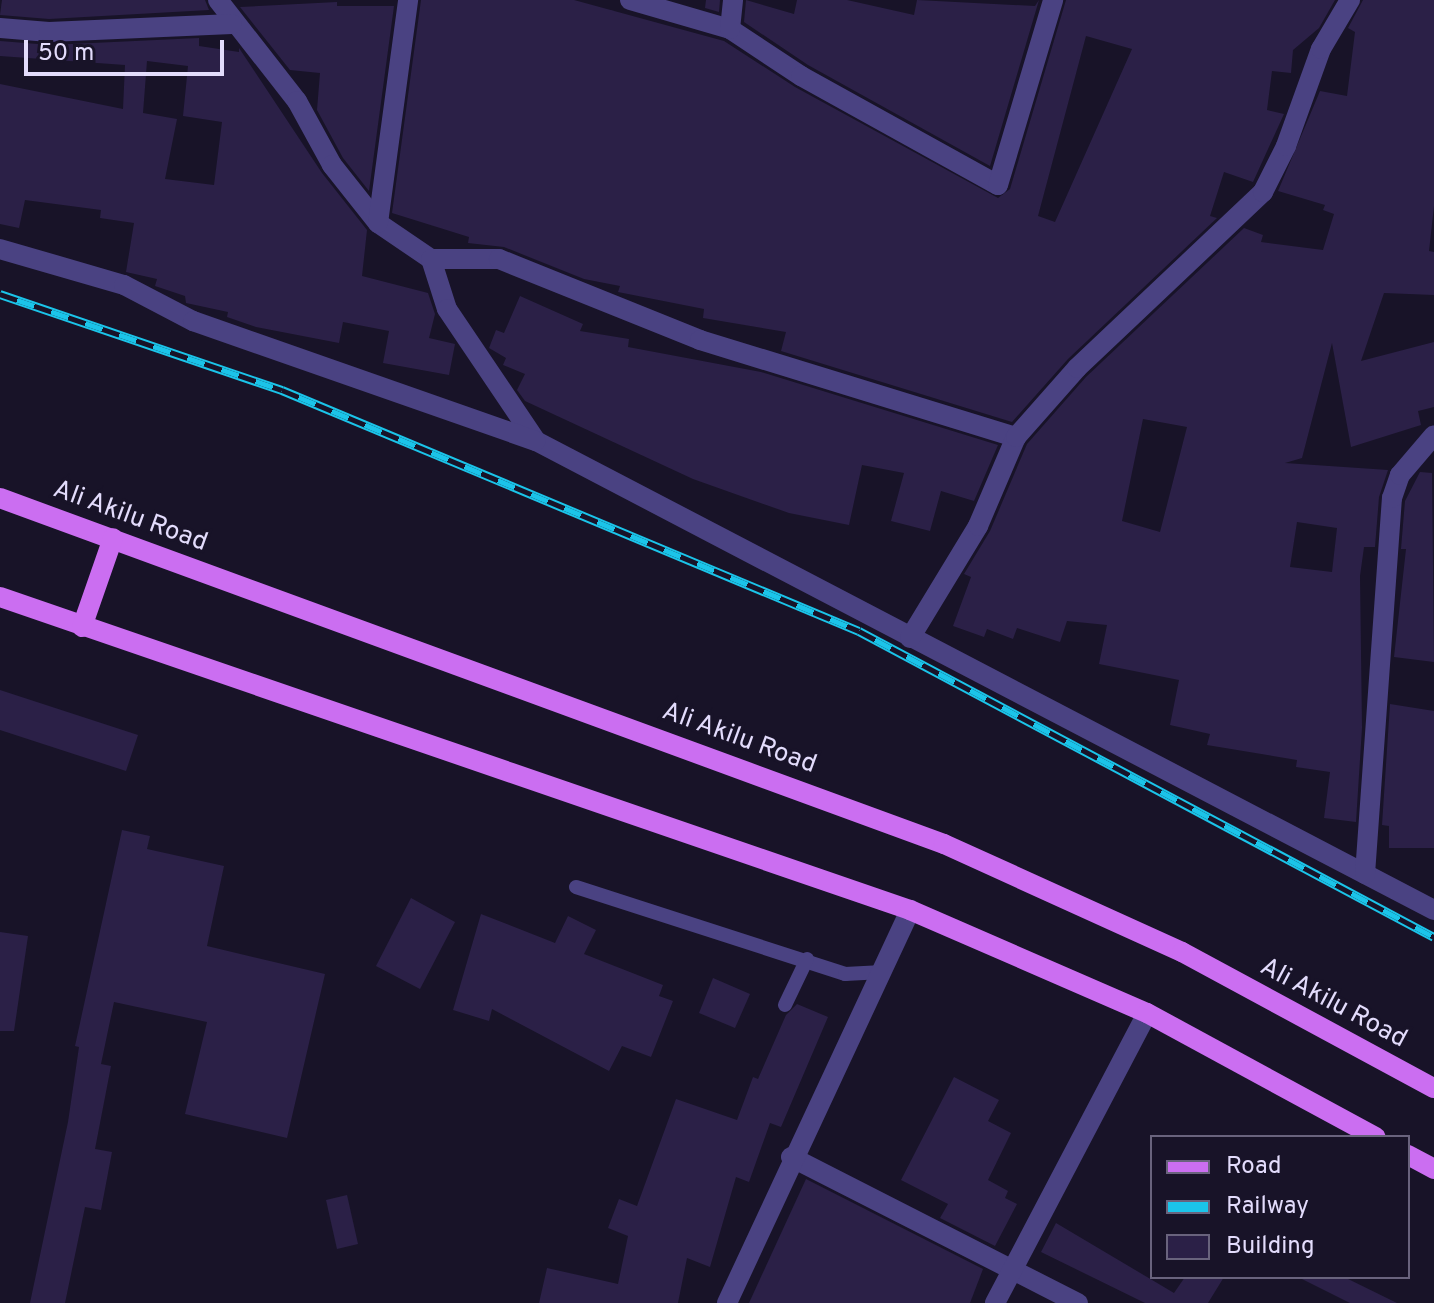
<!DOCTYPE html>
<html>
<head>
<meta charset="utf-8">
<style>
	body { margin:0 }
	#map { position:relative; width:1434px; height:1303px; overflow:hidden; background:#181328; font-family:Overpass,sans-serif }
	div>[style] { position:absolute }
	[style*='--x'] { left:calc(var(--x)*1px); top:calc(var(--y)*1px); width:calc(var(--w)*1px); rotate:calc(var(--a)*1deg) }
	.building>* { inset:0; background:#2b2047 }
	.lane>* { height:14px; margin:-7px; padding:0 7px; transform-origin:7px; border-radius:7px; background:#4a4282 }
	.street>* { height:20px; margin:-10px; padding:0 10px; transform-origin:10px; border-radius:10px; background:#4a4282 }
	.primary>* { height:20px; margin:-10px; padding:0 10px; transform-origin:10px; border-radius:10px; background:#cb6ef1 }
	.rail>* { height:9px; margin-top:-4.5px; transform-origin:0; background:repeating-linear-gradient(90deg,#181328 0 18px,#1bc4e9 0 36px); box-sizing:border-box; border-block:2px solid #1bc4e9 }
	span { translate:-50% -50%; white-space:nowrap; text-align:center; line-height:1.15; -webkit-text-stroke:6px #181328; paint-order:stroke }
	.street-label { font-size:26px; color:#e3dcfc }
	.legend { position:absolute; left:1150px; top:1135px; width:260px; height:144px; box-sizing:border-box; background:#181328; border:2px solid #69637d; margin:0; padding:10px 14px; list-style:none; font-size:24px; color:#e3dcfc }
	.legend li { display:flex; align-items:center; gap:16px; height:40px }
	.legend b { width:40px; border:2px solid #69637d }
	.scale { position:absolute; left:24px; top:40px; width:200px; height:36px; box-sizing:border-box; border:4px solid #e3dcfc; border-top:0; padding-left:10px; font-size:24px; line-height:28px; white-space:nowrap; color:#e3dcfc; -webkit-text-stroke:6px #181328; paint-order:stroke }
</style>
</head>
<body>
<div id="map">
	<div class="building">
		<div style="clip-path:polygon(2px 0,205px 0,209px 10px,49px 19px,0 15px)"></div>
		<div style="clip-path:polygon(evenodd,421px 0,574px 0,724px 41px,795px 87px,998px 198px,1010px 189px,1066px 0,1335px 0,1319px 28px,1293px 50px,1291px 73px,1272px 71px,1267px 110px,1284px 114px,1253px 182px,1224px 172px,1210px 216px,1217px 218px,1068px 359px,1012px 422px,781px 351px,786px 332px,703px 318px,704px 309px,618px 292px,620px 286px,584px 279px,504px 247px,468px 243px,469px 237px,392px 213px,421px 0,1086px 36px,1132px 49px,1055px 222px,1038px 216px,1086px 36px)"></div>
		<div style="clip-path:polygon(706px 0,720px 0,719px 12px,705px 8px)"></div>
		<div style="clip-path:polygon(746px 0,794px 14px,797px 0,847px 0,914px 15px,917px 0,1035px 6px,1039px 0,990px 166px,808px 65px,744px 22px)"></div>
		<div style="clip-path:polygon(evenodd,1363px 0,1434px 0,1434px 206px,1429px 251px,1434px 252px,1434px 295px,1384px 293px,1361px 361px,1434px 342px,1434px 407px,1418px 411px,1421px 425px,1351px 447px,1332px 343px,1302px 458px,1285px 463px,1388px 470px,1379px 497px,1375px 547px,1364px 547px,1360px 576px,1362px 728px,1356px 822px,1324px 818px,1330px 772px,1296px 767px,1297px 760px,1207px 745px,1210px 734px,1170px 725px,1179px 680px,1099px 664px,1107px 625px,1067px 621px,1060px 642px,1017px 628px,1013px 639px,987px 629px,984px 637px,953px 626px,971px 577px,964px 574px,990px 531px,1027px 444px,1086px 377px,1244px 228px,1263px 235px,1261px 242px,1323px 250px,1334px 214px,1323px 210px,1325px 205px,1278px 191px,1320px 91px,1347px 96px,1355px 32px,1348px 28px,1363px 0,1143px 419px,1187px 427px,1160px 532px,1122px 521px,1143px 419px,1363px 0,1297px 522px,1337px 528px,1332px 572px,1290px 567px,1297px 522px)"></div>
		<div style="clip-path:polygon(337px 2px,337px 6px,394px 6px,369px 191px,343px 158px,317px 110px,320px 73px,290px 70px,240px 7px)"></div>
		<div style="clip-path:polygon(evenodd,199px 38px,199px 46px,239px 52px,239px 48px,322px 173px,367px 230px,362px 276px,428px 293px,435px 314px,429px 338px,455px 344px,449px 375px,383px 363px,389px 331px,343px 322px,339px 343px,256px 327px,227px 317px,228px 312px,186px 303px,185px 296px,155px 286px,157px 279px,126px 272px,134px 223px,100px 218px,101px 210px,25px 200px,19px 228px,0 224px,0 84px,123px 109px,125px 65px,0 56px,0 41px,50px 45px,199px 38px,147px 61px,188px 66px,183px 116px,222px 122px,214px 185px,165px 179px,177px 119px,143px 113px,147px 61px)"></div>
		<div style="clip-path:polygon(520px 296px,583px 324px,580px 331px,629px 339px,628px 347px,761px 372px,998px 445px,974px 501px,941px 491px,930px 531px,891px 521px,904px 473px,862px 465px,849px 525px,789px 513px,693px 479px,525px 401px,517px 390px,525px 374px,503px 365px,506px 358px,489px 348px,496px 330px,504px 333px)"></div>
		<div style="clip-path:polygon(1420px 472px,1432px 473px,1434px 662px,1394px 657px,1406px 549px,1401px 549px,1405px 501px)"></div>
		<div style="clip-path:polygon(0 690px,138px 735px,126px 771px,0 730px)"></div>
		<div style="clip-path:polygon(1390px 704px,1434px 711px,1434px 848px,1389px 848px,1389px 826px,1382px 825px)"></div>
		<div style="clip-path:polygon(122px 830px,150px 836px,147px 849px,224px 866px,207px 946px,325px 974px,287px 1138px,185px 1114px,207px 1022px,114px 1002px,101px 1064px,111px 1066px,95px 1149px,112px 1152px,101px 1210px,85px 1207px,65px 1303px,30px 1303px,68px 1122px,79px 1047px,75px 1046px)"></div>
		<div style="clip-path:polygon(411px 898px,455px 922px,420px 989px,376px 966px)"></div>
		<div style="clip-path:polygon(481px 914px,555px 943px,568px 916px,596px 930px,584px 954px,663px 985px,659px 996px,673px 1001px,651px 1057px,622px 1046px,609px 1071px,492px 1009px,489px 1021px,453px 1010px)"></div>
		<div style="clip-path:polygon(0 932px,28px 936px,14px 1031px,0 1031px)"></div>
		<div style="clip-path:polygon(713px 978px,750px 994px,735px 1028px,699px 1013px)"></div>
		<div style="clip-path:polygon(797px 1004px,828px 1017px,781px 1127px,770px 1123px,749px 1182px,736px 1177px,710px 1267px,687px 1258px,678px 1303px,539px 1303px,547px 1268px,618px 1284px,628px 1236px,608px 1228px,619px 1199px,637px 1206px,676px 1099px,737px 1120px,753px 1077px,758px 1079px,786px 1015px)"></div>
		<div style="clip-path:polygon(954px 1077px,999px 1100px,988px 1121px,1011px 1133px,988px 1180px,1008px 1191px,1005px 1198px,1017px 1204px,995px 1246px,940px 1218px,948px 1204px,901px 1180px)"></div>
		<div style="clip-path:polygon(806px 1179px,983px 1269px,970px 1303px,749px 1303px)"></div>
		<div style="clip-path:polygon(347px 1195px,358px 1244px,337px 1249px,326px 1200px)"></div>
		<div style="clip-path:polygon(1056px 1223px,1174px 1293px,1185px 1277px,1224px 1277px,1208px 1303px,1145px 1303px,1041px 1252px)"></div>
		<div style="clip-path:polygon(1298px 1277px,1344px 1277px,1397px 1303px,1350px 1303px)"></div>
	</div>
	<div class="lane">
		<div style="--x:576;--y:887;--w:283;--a:17.9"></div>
		<div style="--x:845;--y:974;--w:38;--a:-3"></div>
		<div style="--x:785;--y:1005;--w:51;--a:-64.4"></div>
	</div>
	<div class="street">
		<div style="--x:218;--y:0;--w:128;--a:52"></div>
		<div style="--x:297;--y:101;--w:73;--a:61.3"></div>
		<div style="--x:332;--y:165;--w:74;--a:51.6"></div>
		<div style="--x:378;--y:223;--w:64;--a:34.2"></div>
		<div style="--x:431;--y:259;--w:52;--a:72.3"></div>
		<div style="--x:447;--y:309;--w:159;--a:56"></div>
		<div style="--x:536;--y:441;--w:1013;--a:27.58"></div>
		<div style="--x:630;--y:0;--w:104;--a:16.2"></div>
		<div style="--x:730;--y:29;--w:85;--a:33.5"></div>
		<div style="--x:801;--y:76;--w:225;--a:29"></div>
		<div style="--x:998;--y:185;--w:193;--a:-73.4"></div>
		<div style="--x:0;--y:28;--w:49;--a:4.7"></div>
		<div style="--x:49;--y:32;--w:183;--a:-2.5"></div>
		<div style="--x:730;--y:29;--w:29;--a:-84"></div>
		<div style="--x:378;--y:223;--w:225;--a:-82.3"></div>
		<div style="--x:0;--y:249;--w:129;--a:16.2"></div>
		<div style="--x:124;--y:285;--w:78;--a:27.6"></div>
		<div style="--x:193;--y:321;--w:363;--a:19.3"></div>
		<div style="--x:431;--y:259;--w:68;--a:0"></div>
		<div style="--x:499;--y:259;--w:217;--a:21.9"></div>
		<div style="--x:700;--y:340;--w:331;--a:17.1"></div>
		<div style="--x:910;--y:638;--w:131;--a:-58.7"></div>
		<div style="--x:978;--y:526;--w:97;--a:-66.9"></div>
		<div style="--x:1016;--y:437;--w:92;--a:-48.5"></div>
		<div style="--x:1077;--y:368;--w:256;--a:-43.4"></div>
		<div style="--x:1263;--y:192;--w:51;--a:-63.4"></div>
		<div style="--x:1286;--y:146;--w:103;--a:-70.2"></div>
		<div style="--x:1321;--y:49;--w:57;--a:-59.4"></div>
		<div style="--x:1365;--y:874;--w:377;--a:-85.9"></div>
		<div style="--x:1392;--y:498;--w:24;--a:-71"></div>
		<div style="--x:1400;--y:475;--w:52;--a:-49.6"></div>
		<div style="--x:791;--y:1157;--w:322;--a:27"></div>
		<div style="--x:727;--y:1303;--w:434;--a:-65"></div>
		<div style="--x:995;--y:1303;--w:327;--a:-62.3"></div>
	</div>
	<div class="primary">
		<div style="--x:0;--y:498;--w:1005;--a:20.13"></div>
		<div style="--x:944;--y:844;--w:261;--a:24.4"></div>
		<div style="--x:1182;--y:952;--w:286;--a:28.4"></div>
		<div style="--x:0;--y:597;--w:962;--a:18.98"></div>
		<div style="--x:910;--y:910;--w:258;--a:23.5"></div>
		<div style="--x:1147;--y:1013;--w:260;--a:28.5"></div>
		<div style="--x:82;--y:627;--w:94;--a:-70.8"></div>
		<div style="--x:1408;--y:1155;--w:30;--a:28"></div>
	</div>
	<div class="rail">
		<div style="--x:0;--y:294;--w:298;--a:18.8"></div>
		<div style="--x:282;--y:390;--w:625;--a:22.67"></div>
		<div style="--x:859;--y:631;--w:651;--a:28.02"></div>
	</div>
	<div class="street-label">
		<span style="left:130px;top:517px;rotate:20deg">Ali Akilu Road</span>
		<span style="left:739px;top:739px;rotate:20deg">Ali Akilu Road</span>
		<span style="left:1333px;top:1004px;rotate:28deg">Ali Akilu Road</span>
	</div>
	<ul class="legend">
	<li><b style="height:10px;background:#cb6ef1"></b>Road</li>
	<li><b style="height:10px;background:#1bc4e9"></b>Railway</li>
	<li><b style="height:22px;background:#2b2047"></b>Building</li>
	</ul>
	<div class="scale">50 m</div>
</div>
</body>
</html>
